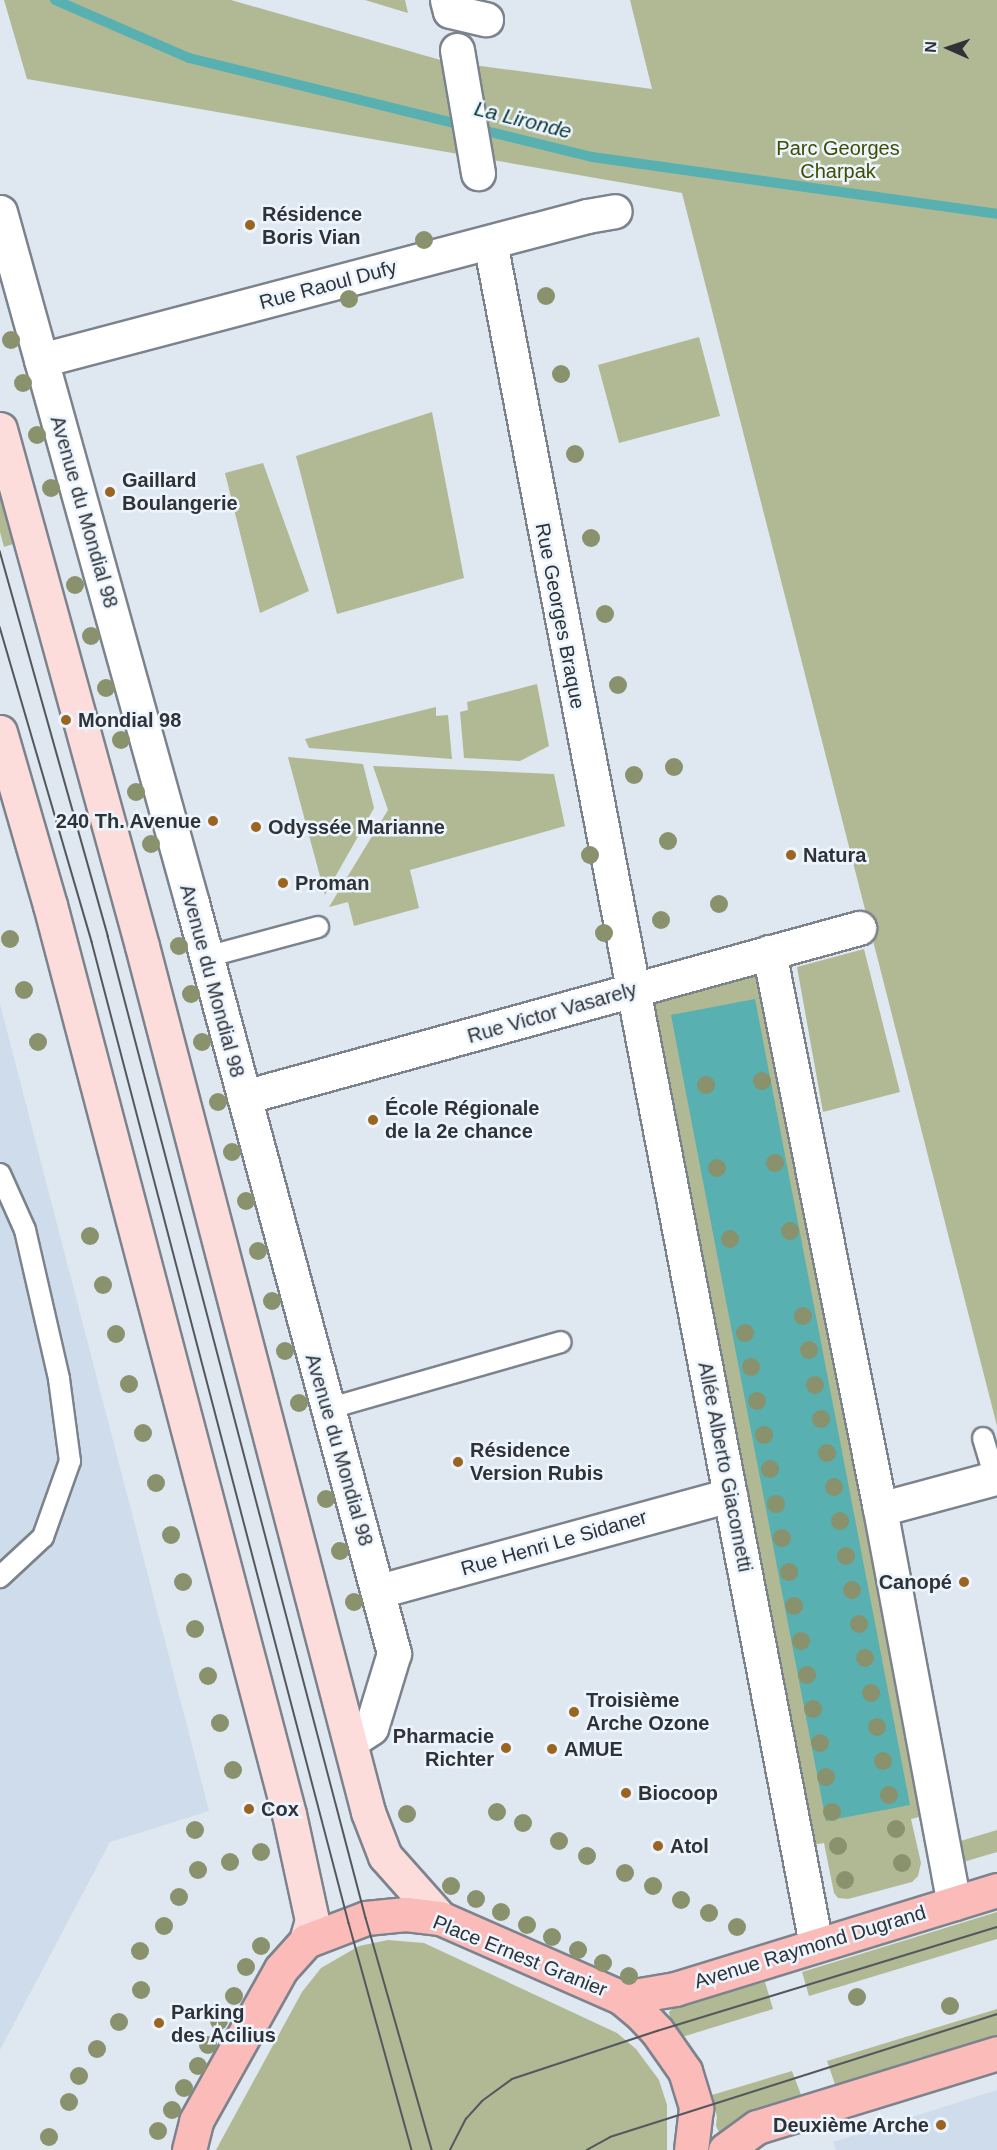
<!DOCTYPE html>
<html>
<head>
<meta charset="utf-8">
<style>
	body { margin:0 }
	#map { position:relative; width:997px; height:2150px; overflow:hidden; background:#dfe7f1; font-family:Helvetica,sans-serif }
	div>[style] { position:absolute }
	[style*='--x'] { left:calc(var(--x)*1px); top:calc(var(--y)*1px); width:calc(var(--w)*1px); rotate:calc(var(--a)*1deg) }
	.built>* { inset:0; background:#cedceb }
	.green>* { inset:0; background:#b0b994 }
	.water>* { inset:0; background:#58b0b0 }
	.stream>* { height:10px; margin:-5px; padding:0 5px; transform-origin:5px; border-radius:5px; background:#58b0b0 }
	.roads { filter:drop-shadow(2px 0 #7c838c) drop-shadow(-2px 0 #7c838c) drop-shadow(0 2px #7c838c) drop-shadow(0 -2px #7c838c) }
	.lane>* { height:20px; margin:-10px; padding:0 10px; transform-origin:10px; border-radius:10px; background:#fff }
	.street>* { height:33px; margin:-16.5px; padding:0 16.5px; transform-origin:16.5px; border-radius:16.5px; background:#fff }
	.secondary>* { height:33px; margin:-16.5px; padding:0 16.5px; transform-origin:16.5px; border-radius:16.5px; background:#fddddc }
	.primary>* { height:33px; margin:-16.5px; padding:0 16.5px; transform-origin:16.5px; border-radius:16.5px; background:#fabbb9 }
	.tram>* { height:1.5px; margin:-0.75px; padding:0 0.75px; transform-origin:0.75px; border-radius:0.75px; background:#54585d }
	.trees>* { width:18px; height:18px; margin:-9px; border-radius:50%; background:#89926c }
	.dots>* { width:16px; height:16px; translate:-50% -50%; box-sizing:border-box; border:3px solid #ecf5fe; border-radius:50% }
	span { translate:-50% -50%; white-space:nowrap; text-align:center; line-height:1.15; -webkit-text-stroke:5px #ecf5fe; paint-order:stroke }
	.park-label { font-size:20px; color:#424c00 }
	.poi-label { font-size:20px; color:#2f3236; font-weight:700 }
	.left { translate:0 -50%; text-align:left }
	.right { translate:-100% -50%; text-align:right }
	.street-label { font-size:20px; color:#2f3236 }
	.water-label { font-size:21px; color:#0c3737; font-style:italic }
	.north { position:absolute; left:919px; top:18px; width:60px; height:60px; -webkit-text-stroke:4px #ecf5fe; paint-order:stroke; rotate:273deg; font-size:16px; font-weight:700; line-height:24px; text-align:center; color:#2f3236 }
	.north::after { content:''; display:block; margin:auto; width:21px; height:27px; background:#2f3236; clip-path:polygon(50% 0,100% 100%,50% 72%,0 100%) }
</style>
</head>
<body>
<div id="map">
	<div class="built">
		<div style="clip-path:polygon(0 1004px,209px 1811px,110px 1842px,0 2050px)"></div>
		<div style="clip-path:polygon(997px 2090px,997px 2150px,836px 2150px,833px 2142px)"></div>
	</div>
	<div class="green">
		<div style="clip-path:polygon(4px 0,231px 0,444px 61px,652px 89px,630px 0,997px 0,997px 1426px,682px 193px,27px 79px)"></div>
		<div style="clip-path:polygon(365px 0,405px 0,408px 13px)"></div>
		<div style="clip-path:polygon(699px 337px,720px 416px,619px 443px,598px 365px)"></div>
		<div style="clip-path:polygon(432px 412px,464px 578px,337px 614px,296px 456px)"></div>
		<div style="clip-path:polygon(263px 463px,309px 591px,260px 613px,225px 473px)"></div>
		<div style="clip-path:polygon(0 475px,19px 542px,4px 547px,0 532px)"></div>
		<div style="clip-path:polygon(537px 684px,549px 746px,520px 761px,464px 758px,460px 712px,468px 710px,467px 702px)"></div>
		<div style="clip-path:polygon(436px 707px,436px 716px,448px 715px,452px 759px,309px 748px,305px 739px)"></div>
		<div style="clip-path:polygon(288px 757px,363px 764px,374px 808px,325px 895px)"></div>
		<div style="clip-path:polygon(373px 766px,554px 774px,565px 826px,410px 870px,419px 908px,354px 926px,348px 902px,329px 907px,388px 810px)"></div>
		<div style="clip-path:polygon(864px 949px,900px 1092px,823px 1112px,797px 967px)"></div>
		<div style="clip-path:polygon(766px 966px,927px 1815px,911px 1819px,921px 1863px,918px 1876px,912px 1882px,848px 1899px,838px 1898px,834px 1893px,824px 1843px,807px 1846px,648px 997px)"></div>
		<div style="clip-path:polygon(997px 1830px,997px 1852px,960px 1863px,954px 1843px)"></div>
		<div style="clip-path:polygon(997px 1912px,997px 1939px,809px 1996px,802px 1972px)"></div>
		<div style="clip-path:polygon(388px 1940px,424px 1943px,617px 2033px,636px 2049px,659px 2080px,667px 2105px,667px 2150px,216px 2150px,302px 1992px,321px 1968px,359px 1946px)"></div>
		<div style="clip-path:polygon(765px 1982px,773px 2009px,682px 2037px,670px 2018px,669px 2012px,673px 2008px)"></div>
		<div style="clip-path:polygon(997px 2009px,997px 2037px,836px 2087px,827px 2061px)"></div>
		<div style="clip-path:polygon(792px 2071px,803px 2100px,721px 2136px,716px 2126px,717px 2117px,712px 2095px)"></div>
	</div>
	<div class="water">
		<div style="clip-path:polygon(755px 999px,910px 1805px,826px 1821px,671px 1015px)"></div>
	</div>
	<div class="stream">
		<div style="--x:55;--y:0;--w:146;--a:23.4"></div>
		<div style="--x:189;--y:58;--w:415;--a:13.8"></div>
		<div style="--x:592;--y:157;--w:409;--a:8"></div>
	</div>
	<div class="roads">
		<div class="lane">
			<div style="--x:206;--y:957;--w:116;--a:-15"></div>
			<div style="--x:0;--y:1174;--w:61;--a:65.9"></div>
			<div style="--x:25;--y:1230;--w:153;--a:77.1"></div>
			<div style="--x:59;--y:1379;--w:83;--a:82.4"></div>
			<div style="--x:70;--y:1461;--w:81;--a:109.6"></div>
			<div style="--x:43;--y:1537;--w:59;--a:137.1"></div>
			<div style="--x:327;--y:1409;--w:243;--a:-16"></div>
			<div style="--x:983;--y:1438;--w:42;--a:73.3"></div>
		</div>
		<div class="street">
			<div style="--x:447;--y:0;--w:11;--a:75"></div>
			<div style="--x:450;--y:11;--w:37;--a:13"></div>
			<div style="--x:457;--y:50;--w:125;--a:80.3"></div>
			<div style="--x:0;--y:212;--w:717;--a:74.47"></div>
			<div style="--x:192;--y:903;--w:777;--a:74.93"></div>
			<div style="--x:394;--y:1653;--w:78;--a:107"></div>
			<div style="--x:371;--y:1728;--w:24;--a:147"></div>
			<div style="--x:490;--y:242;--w:1734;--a:79.16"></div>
			<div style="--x:41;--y:360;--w:565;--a:-14.77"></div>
			<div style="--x:587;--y:216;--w:28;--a:-10"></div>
			<div style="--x:769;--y:952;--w:568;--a:78.73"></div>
			<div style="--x:880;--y:1509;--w:401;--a:79.4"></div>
			<div style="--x:244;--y:1097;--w:638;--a:-15.37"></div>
			<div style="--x:880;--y:1509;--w:119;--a:-15.1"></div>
			<div style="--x:379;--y:1591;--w:364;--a:-15.3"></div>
		</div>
		<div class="secondary">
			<div style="--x:0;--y:429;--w:536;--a:74.64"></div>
			<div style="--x:142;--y:946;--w:895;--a:75.37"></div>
			<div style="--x:368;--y:1812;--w:47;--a:68.9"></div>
			<div style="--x:385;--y:1856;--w:83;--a:48.4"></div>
			<div style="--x:0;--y:732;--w:180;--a:73.9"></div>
			<div style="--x:50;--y:905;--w:940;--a:75.27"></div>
			<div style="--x:289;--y:1814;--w:108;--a:77.8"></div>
			<div style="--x:312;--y:1920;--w:22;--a:106"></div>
		</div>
		<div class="primary">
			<div style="--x:622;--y:1998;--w:54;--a:-9.6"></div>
			<div style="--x:675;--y:1989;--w:337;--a:-17.1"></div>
			<div style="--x:189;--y:2150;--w:30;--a:-76"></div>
			<div style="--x:196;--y:2121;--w:174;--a:-60.8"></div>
			<div style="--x:281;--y:1969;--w:38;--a:-48"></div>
			<div style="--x:306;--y:1941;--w:64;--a:-21"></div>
			<div style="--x:366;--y:1918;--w:40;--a:-5.7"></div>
			<div style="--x:406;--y:1914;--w:34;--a:7"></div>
			<div style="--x:440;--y:1918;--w:199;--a:23.7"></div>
			<div style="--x:622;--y:1998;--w:25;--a:40"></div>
			<div style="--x:641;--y:2014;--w:23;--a:47"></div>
			<div style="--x:657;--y:2031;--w:49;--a:55"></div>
			<div style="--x:685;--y:2071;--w:39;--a:73"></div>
			<div style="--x:696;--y:2108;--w:42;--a:96.8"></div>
			<div style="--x:725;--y:2150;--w:39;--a:-36"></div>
			<div style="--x:757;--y:2127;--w:251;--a:-17.1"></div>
		</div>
	</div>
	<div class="tram">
		<div style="--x:0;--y:551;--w:400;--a:74.3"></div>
		<div style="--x:108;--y:936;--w:1015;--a:75.28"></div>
		<div style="--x:366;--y:1918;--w:241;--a:74.1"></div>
		<div style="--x:0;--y:627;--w:328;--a:73.7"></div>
		<div style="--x:92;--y:942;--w:1014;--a:75.32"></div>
		<div style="--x:349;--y:1923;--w:236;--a:74.5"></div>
		<div style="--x:450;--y:2150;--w:35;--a:-63"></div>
		<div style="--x:466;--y:2119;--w:24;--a:-48"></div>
		<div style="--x:482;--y:2101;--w:37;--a:-36"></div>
		<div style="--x:512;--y:2079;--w:153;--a:-18.3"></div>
		<div style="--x:657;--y:2031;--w:356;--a:-17"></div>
		<div style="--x:587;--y:2150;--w:26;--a:-29"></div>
		<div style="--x:610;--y:2137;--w:406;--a:-17.6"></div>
	</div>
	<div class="trees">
		<div style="left:424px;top:240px"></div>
		<div style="left:546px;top:296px"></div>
		<div style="left:349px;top:299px"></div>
		<div style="left:11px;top:340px"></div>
		<div style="left:561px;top:374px"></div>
		<div style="left:23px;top:383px"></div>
		<div style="left:37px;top:435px"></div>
		<div style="left:575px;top:454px"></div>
		<div style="left:51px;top:488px"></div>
		<div style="left:591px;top:538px"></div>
		<div style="left:75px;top:585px"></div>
		<div style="left:605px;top:614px"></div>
		<div style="left:91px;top:636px"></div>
		<div style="left:618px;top:685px"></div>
		<div style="left:106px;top:688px"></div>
		<div style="left:121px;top:740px"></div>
		<div style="left:674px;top:767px"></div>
		<div style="left:634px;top:775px"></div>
		<div style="left:136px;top:792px"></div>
		<div style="left:668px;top:841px"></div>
		<div style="left:151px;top:844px"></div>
		<div style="left:590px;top:855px"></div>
		<div style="left:719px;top:904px"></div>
		<div style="left:661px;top:920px"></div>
		<div style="left:604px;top:933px"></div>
		<div style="left:10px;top:939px"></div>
		<div style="left:179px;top:946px"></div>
		<div style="left:24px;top:990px"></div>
		<div style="left:191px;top:994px"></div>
		<div style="left:38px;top:1042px"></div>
		<div style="left:202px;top:1042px"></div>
		<div style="left:762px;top:1081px"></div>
		<div style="left:706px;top:1085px"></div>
		<div style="left:218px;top:1102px"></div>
		<div style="left:232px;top:1152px"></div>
		<div style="left:775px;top:1163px"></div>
		<div style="left:717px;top:1168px"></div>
		<div style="left:246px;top:1201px"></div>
		<div style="left:790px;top:1231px"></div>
		<div style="left:90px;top:1236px"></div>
		<div style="left:730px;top:1239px"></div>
		<div style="left:258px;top:1251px"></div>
		<div style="left:103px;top:1285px"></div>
		<div style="left:272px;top:1301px"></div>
		<div style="left:803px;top:1316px"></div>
		<div style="left:745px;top:1333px"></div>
		<div style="left:116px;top:1334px"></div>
		<div style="left:809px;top:1350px"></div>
		<div style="left:285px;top:1351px"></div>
		<div style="left:751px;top:1367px"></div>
		<div style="left:129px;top:1384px"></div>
		<div style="left:815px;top:1385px"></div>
		<div style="left:757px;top:1401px"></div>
		<div style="left:299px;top:1403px"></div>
		<div style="left:821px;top:1419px"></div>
		<div style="left:143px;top:1433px"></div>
		<div style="left:764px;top:1435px"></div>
		<div style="left:827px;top:1453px"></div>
		<div style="left:770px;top:1469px"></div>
		<div style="left:156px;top:1483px"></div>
		<div style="left:834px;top:1487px"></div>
		<div style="left:326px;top:1499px"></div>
		<div style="left:776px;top:1504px"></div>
		<div style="left:840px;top:1521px"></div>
		<div style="left:171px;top:1535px"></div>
		<div style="left:782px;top:1538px"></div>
		<div style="left:340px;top:1551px"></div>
		<div style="left:846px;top:1556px"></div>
		<div style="left:789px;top:1572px"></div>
		<div style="left:183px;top:1582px"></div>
		<div style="left:852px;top:1590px"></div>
		<div style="left:354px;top:1602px"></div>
		<div style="left:794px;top:1606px"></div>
		<div style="left:859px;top:1624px"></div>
		<div style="left:195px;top:1629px"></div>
		<div style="left:801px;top:1641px"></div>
		<div style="left:865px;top:1658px"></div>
		<div style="left:807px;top:1675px"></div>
		<div style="left:208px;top:1676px"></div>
		<div style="left:871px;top:1693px"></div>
		<div style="left:813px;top:1709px"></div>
		<div style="left:220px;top:1723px"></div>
		<div style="left:877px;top:1727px"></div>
		<div style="left:820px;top:1743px"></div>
		<div style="left:883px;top:1761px"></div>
		<div style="left:233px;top:1770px"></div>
		<div style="left:826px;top:1777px"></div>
		<div style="left:889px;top:1795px"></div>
		<div style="left:497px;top:1812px"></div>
		<div style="left:832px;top:1812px"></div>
		<div style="left:407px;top:1814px"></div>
		<div style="left:523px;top:1823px"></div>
		<div style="left:896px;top:1829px"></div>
		<div style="left:195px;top:1830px"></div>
		<div style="left:559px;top:1841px"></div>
		<div style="left:838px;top:1846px"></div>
		<div style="left:261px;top:1852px"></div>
		<div style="left:587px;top:1856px"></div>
		<div style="left:230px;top:1862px"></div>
		<div style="left:902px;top:1863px"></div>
		<div style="left:198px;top:1870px"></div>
		<div style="left:625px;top:1873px"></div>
		<div style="left:845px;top:1880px"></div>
		<div style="left:451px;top:1886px"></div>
		<div style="left:653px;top:1886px"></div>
		<div style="left:179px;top:1897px"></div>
		<div style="left:476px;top:1899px"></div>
		<div style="left:681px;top:1900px"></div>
		<div style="left:501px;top:1912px"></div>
		<div style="left:709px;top:1913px"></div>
		<div style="left:527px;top:1925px"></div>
		<div style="left:164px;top:1926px"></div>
		<div style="left:737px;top:1927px"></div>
		<div style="left:552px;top:1937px"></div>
		<div style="left:261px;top:1946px"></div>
		<div style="left:578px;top:1950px"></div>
		<div style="left:140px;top:1951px"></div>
		<div style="left:603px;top:1963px"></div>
		<div style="left:246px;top:1967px"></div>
		<div style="left:629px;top:1976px"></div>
		<div style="left:141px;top:1990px"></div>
		<div style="left:234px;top:1996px"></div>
		<div style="left:857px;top:1997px"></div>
		<div style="left:950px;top:2006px"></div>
		<div style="left:219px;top:2021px"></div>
		<div style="left:119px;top:2022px"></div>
		<div style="left:208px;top:2045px"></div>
		<div style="left:97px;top:2049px"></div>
		<div style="left:198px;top:2066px"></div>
		<div style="left:79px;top:2076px"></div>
		<div style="left:184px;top:2088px"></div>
		<div style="left:69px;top:2102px"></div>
		<div style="left:172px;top:2110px"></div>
		<div style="left:158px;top:2131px"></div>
		<div style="left:49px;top:2137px"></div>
	</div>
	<div class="dots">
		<div style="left:250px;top:225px;background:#9b641f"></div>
		<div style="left:110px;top:492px;background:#9b641f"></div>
		<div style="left:66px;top:720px;background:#9b641f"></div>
		<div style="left:213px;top:821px;background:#9b641f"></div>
		<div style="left:256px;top:827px;background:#9b641f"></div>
		<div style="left:791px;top:855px;background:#9b641f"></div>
		<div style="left:283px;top:883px;background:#9b641f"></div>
		<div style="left:373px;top:1120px;background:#9b641f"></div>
		<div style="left:458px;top:1462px;background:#9b641f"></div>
		<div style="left:964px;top:1582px;background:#9b641f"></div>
		<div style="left:574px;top:1712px;background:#9b641f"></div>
		<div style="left:506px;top:1748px;background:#9b641f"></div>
		<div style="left:552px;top:1749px;background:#9b641f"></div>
		<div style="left:626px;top:1793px;background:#9b641f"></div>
		<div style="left:249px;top:1809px;background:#9b641f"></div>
		<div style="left:658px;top:1846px;background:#9b641f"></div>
		<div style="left:159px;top:2023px;background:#9b641f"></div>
		<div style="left:941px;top:2125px;background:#9b641f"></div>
	</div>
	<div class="park-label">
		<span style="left:838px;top:160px">Parc Georges<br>Charpak</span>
	</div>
	<div class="poi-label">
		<span class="left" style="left:262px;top:226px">Résidence<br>Boris Vian</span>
		<span class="left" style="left:122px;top:492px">Gaillard<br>Boulangerie</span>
		<span class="left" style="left:78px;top:720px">Mondial 98</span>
		<span class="right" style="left:201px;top:821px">240 Th. Avenue</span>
		<span class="left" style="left:268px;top:827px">Odyssée Marianne</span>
		<span class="left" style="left:803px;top:855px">Natura</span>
		<span class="left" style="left:295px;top:883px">Proman</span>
		<span class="left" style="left:385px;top:1120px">École Régionale<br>de la 2e chance</span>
		<span class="left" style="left:470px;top:1462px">Résidence<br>Version Rubis</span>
		<span class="right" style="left:952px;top:1582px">Canopé</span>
		<span class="left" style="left:586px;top:1712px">Troisième<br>Arche Ozone</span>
		<span class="right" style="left:494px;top:1748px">Pharmacie<br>Richter</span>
		<span class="left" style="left:564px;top:1749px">AMUE</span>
		<span class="left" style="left:638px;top:1793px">Biocoop</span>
		<span class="left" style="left:261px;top:1809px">Cox</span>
		<span class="left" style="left:670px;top:1846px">Atol</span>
		<span class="left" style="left:171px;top:2024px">Parking<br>des Acilius</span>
		<span class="right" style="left:929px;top:2125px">Deuxième Arche</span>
	</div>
	<div class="street-label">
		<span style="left:328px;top:285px;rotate:-15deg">Rue Raoul Dufy</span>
		<span style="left:84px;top:512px;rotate:74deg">Avenue du Mondial 98</span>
		<span style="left:560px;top:616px;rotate:79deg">Rue Georges Braque</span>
		<span style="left:212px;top:981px;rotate:75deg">Avenue du Mondial 98</span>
		<span style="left:552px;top:1013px;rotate:-16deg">Rue Victor Vasarely</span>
		<span style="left:339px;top:1450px;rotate:74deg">Avenue du Mondial 98</span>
		<span style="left:725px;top:1467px;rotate:79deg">Allée Alberto Giacometti</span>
		<span style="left:554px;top:1543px;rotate:-16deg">Rue Henri Le Sidaner</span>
		<span style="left:810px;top:1947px;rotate:-17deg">Avenue Raymond Dugrand</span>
		<span style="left:520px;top:1956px;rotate:22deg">Place Ernest Granier</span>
	</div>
	<div class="water-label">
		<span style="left:523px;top:120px;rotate:14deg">La Lironde</span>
	</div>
	<div class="north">N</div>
</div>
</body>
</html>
